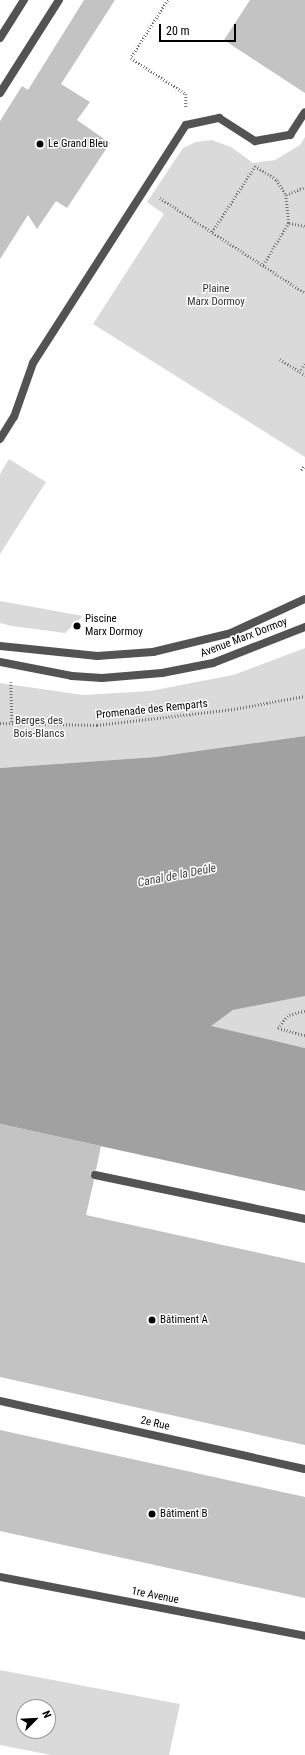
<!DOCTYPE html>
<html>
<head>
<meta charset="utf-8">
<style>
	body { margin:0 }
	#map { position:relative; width:305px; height:1755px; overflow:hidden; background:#fff; font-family:"Roboto Condensed",sans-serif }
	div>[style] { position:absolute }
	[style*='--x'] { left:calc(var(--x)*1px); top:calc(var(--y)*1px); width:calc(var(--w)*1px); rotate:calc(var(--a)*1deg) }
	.green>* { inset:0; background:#dadada }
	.water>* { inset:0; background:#a1a1a1 }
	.building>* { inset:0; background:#c3c3c3 }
	.path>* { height:2.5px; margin-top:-1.25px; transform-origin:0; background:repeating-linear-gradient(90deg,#757575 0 1px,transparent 0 3px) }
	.service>* { height:8px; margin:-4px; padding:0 4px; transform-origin:4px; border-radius:4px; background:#535353 }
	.minor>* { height:8px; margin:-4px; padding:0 4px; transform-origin:4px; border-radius:4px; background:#535353 }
	.dots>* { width:11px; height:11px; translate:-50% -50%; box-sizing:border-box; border:2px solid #fff; border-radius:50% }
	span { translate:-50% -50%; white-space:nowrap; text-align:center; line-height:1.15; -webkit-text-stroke:3px #fff; paint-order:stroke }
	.poi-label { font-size:11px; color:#000 }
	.left { translate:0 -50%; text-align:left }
	.park-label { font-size:11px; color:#313131 }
	.street-label { font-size:11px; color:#000 }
	.water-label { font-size:12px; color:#424242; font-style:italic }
	.north { position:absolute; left:16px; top:1699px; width:40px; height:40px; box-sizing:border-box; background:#fff; border:1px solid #999; border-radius:50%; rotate:66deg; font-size:11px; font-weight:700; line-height:16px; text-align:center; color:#000 }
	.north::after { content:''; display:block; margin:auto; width:14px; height:18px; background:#000; clip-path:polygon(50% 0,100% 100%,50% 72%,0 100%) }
	.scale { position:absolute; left:159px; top:24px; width:77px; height:18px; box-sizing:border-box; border:2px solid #000; border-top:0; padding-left:5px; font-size:12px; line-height:14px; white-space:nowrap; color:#000; -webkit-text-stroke:3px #fff; paint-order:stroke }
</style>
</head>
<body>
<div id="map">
	<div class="green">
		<div style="clip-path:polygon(305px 137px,305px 457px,93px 324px,164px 214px,147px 202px,183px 148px,196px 142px,212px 140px,231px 147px,253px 163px,275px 160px,300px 145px)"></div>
		<div style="clip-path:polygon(9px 459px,46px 482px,0 554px,0 474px)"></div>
		<div style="clip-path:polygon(0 601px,83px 616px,65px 633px,12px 626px,0 623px)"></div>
		<div style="clip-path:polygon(305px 648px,305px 736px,155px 757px,0 768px,0 683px,83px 695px,150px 691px,233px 675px)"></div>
		<div style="clip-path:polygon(305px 996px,305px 1048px,210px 1026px,233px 1010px)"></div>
		<div style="clip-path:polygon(evenodd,0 1670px,180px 1704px,169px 1755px,51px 1755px,0 1745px,0 1670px,24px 1707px,48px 1707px,48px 1731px,24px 1731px,24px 1707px)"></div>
	</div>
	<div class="water">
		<div style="clip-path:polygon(305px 736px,305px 996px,233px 1010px,211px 1026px,305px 1048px,305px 1191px,0 1124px,0 768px,155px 757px)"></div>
	</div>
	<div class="building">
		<div style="clip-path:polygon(84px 0,115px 0,61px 84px,90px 102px,77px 120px,110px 143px,67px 208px,56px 201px,37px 229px,28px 215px,0 259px,0 121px,22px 86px,28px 90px)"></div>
		<div style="clip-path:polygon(250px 0,305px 0,305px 93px,224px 40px)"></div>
		<div style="clip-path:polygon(0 1124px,101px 1146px,96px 1170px,90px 1174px,94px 1180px,86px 1215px,305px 1263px,305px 1445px,0 1377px)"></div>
		<div style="clip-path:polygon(0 1430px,305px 1497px,305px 1598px,0 1531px)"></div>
	</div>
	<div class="path">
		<div style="--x:168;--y:0;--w:69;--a:122.5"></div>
		<div style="--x:131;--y:58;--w:66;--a:33.2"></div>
		<div style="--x:186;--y:94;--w:13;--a:90"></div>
		<div style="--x:286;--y:195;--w:21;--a:-23"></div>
		<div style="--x:160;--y:198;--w:173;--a:33.2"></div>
		<div style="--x:289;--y:223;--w:16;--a:11"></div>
		<div style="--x:212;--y:232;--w:79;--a:-56.9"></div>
		<div style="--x:255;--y:166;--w:26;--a:32"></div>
		<div style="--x:277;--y:180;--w:17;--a:59"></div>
		<div style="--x:286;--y:195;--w:28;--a:84"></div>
		<div style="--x:289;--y:223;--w:50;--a:121.2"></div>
		<div style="--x:280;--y:359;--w:24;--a:33"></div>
		<div style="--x:305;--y:364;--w:9;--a:122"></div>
		<div style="--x:300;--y:372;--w:6;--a:31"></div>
		<div style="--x:301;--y:470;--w:6;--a:-51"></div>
		<div style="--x:11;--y:682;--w:40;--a:88.6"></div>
		<div style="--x:0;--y:723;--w:97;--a:1.2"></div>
		<div style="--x:97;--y:725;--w:138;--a:-6.7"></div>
		<div style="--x:234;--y:709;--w:72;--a:-10.4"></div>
		<div style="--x:305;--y:1011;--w:18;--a:164"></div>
		<div style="--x:288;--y:1016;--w:16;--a:130"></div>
		<div style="--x:278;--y:1028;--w:28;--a:15"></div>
	</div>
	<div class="service">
		<div style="--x:0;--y:93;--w:110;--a:-57.6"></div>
		<div style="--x:0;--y:439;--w:26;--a:-58"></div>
		<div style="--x:14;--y:417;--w:57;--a:-70.6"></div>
		<div style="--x:33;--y:363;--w:283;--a:-57.3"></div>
		<div style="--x:186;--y:125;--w:34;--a:-12"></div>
		<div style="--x:219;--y:118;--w:43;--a:32.6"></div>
		<div style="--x:255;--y:141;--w:36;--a:-10"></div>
		<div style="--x:290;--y:135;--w:27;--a:-57"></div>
		<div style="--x:95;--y:1175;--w:215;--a:11.8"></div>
		<div style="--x:0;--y:1401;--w:312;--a:12.6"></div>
		<div style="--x:0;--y:1577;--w:311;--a:10.9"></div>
	</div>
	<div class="minor">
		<div style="--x:0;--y:38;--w:45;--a:-57.7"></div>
		<div style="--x:0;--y:646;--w:98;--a:5.9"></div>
		<div style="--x:97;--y:656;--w:56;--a:-4.1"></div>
		<div style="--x:153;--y:652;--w:80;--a:-13.7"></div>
		<div style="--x:231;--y:633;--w:81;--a:-24.7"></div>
		<div style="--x:0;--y:662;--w:73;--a:11"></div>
		<div style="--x:72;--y:676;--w:30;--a:4"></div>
		<div style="--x:102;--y:678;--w:60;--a:-4.8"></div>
		<div style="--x:162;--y:673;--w:52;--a:-11.1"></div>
		<div style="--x:213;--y:663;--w:99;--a:-21.4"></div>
	</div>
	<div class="dots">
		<div style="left:40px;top:144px;background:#000"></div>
		<div style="left:77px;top:626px;background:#000"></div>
		<div style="left:152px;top:1320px;background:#000"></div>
		<div style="left:152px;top:1514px;background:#000"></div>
	</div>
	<div class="poi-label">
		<span class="left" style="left:48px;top:144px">Le Grand Bleu</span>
		<span class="left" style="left:85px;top:626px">Piscine<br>Marx Dormoy</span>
		<span class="left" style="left:160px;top:1320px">Bâtiment A</span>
		<span class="left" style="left:160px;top:1514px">Bâtiment B</span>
	</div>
	<div class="park-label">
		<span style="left:216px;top:296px">Plaine<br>Marx Dormoy</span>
		<span style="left:39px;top:728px">Berges des<br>Bois-Blancs</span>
	</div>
	<div class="street-label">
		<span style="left:244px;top:638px;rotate:-21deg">Avenue Marx Dormoy</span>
		<span style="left:152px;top:710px;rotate:-6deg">Promenade des Remparts</span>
		<span style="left:155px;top:1424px;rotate:13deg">2e Rue</span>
		<span style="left:155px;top:1596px;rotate:11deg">1re Avenue</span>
	</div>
	<div class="water-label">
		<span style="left:177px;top:876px;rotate:-11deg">Canal de la Deûle</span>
	</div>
	<div class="north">N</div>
	<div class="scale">20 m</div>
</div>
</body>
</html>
